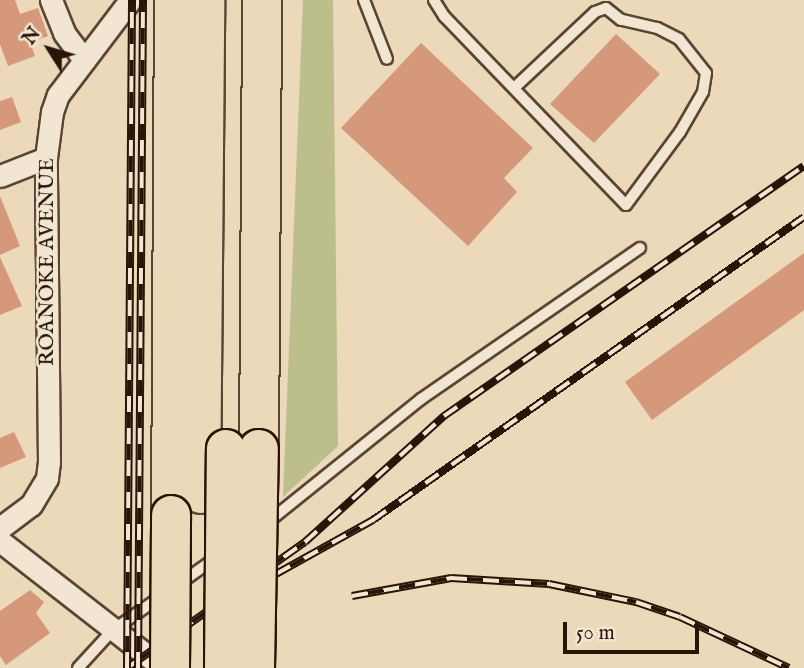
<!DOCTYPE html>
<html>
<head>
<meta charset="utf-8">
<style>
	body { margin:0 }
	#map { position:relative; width:804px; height:668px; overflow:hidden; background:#ebd9b9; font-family:"IM FELL English",serif }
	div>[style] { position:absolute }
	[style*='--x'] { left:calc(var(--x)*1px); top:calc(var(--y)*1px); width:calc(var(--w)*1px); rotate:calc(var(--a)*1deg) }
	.green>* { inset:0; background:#bcbe8c }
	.building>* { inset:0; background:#d5987b }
	.roads { filter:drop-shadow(2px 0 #5a4534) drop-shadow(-2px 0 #5a4534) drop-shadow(0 2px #5a4534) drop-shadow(0 -2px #5a4534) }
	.service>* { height:10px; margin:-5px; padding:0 5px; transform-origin:5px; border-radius:5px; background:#f2e6d2 }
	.minor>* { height:21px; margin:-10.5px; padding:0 10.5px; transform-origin:10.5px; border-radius:10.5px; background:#f2e6d2 }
	.motorway>* { height:38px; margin:-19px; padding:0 19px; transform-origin:19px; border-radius:19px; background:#ebd9b9 }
	.rail>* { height:8px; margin-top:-4px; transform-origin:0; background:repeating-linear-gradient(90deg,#f2e6d2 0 16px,#2a1407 0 32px); box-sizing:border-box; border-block:2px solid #2a1407 }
	.bridges { filter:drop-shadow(2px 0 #2a1407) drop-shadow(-2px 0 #2a1407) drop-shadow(0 2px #2a1407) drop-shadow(0 -2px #2a1407) }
	.motorway-bridge>* { height:38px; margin:-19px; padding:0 19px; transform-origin:19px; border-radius:19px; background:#ebd9b9 }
	span { translate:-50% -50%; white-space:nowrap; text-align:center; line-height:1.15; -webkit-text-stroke:5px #f2e6d2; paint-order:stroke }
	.street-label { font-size:21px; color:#2a1407 }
	.north { position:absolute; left:14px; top:14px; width:70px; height:70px; -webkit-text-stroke:5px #f2e6d2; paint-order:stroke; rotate:307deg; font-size:19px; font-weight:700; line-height:28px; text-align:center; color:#2a1407 }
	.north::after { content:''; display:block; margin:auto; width:24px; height:32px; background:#2a1407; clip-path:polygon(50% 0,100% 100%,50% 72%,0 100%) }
	.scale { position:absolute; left:563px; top:622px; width:136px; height:32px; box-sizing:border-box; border:4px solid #2a1407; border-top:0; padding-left:9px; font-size:21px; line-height:24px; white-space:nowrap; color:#2a1407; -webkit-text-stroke:5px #f2e6d2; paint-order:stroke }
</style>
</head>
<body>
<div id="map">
	<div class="green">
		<div style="clip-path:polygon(303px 0,333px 0,338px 446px,283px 497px)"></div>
	</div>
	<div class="building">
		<div style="clip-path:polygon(0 0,15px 0,20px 14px,38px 8px,48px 36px,30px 42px,35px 56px,8px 66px,0 44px)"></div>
		<div style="clip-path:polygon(616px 34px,660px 74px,594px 143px,550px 104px)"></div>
		<div style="clip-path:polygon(421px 43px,533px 148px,504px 178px,517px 192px,468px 246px,341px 128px)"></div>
		<div style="clip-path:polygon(12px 97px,21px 122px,0 130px,0 101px)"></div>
		<div style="clip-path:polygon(0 196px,20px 246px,0 255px)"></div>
		<div style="clip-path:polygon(804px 253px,804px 310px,652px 420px,625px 382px)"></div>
		<div style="clip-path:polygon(0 257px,22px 306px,0 315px)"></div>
		<div style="clip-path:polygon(14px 432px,26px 457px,0 468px,0 438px)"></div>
		<div style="clip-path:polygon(30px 590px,44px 602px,36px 613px,50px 633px,6px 665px,0 656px,0 611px)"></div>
	</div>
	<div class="roads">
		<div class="service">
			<div style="--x:364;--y:0;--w:63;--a:68.7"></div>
			<div style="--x:434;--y:0;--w:19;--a:58"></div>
			<div style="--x:444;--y:16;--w:262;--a:46.1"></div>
			<div style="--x:626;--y:205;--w:91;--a:-53.5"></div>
			<div style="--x:680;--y:132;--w:46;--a:-60.1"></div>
			<div style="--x:703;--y:92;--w:19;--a:-81"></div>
			<div style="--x:706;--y:73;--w:43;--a:-128.5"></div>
			<div style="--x:679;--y:39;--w:25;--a:-153"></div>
			<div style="--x:657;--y:28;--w:37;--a:-167"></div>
			<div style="--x:621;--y:20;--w:19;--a:-141"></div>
			<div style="--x:606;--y:8;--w:12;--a:160"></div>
			<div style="--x:595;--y:12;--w:111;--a:136.8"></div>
			<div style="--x:268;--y:522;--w:196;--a:-38.8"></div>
			<div style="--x:421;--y:399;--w:266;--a:-34.6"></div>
			<div style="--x:179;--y:584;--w:47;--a:-35.4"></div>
			<div style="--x:78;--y:668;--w:52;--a:-47.4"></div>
			<div style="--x:113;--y:630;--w:61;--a:-35"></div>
		</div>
		<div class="minor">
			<div style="--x:51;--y:0;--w:35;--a:68"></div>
			<div style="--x:64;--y:33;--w:34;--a:53"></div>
			<div style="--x:0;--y:176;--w:49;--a:-21.4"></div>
			<div style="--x:0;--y:528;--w:39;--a:-37"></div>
			<div style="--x:31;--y:505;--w:31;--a:-59"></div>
			<div style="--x:47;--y:478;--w:16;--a:-83"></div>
			<div style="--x:49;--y:462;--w:304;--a:-90.6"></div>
			<div style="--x:46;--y:158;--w:46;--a:-82.6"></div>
			<div style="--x:52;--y:112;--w:18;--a:-71"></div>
			<div style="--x:58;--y:95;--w:119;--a:-52.8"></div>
			<div style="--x:0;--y:541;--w:207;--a:37.9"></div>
		</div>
		<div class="motorway">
			<div style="--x:259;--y:449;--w:449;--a:-89.6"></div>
			<div style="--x:201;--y:494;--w:494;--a:-89.5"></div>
			<div style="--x:171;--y:515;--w:515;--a:-89.67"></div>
		</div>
	</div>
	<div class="rail">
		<div style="--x:276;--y:574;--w:111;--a:-29.1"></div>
		<div style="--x:373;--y:520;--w:527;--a:-35.11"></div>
		<div style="--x:352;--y:596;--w:101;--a:-10.3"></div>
		<div style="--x:451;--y:578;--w:98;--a:3.5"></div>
		<div style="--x:549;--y:584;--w:89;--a:11.7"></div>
		<div style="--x:636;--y:602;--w:46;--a:18.8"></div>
		<div style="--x:680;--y:617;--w:120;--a:25.1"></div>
		<div style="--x:127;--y:668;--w:218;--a:-35.3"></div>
		<div style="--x:305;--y:542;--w:188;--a:-42.2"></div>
		<div style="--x:444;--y:416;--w:438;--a:-34.8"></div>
		<div style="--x:127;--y:668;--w:668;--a:-89.57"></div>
		<div style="--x:138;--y:668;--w:668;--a:-89.57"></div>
	</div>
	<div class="bridges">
		<div class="motorway-bridge">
			<div style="--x:170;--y:668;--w:153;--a:-89.6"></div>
			<div style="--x:224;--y:668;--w:219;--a:-89.5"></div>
			<div style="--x:255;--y:668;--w:219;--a:-89"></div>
		</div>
	</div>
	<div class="street-label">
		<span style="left:48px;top:262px;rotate:-90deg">ROANOKE AVENUE</span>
	</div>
	<div class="north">N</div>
	<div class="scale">50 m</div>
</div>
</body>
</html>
